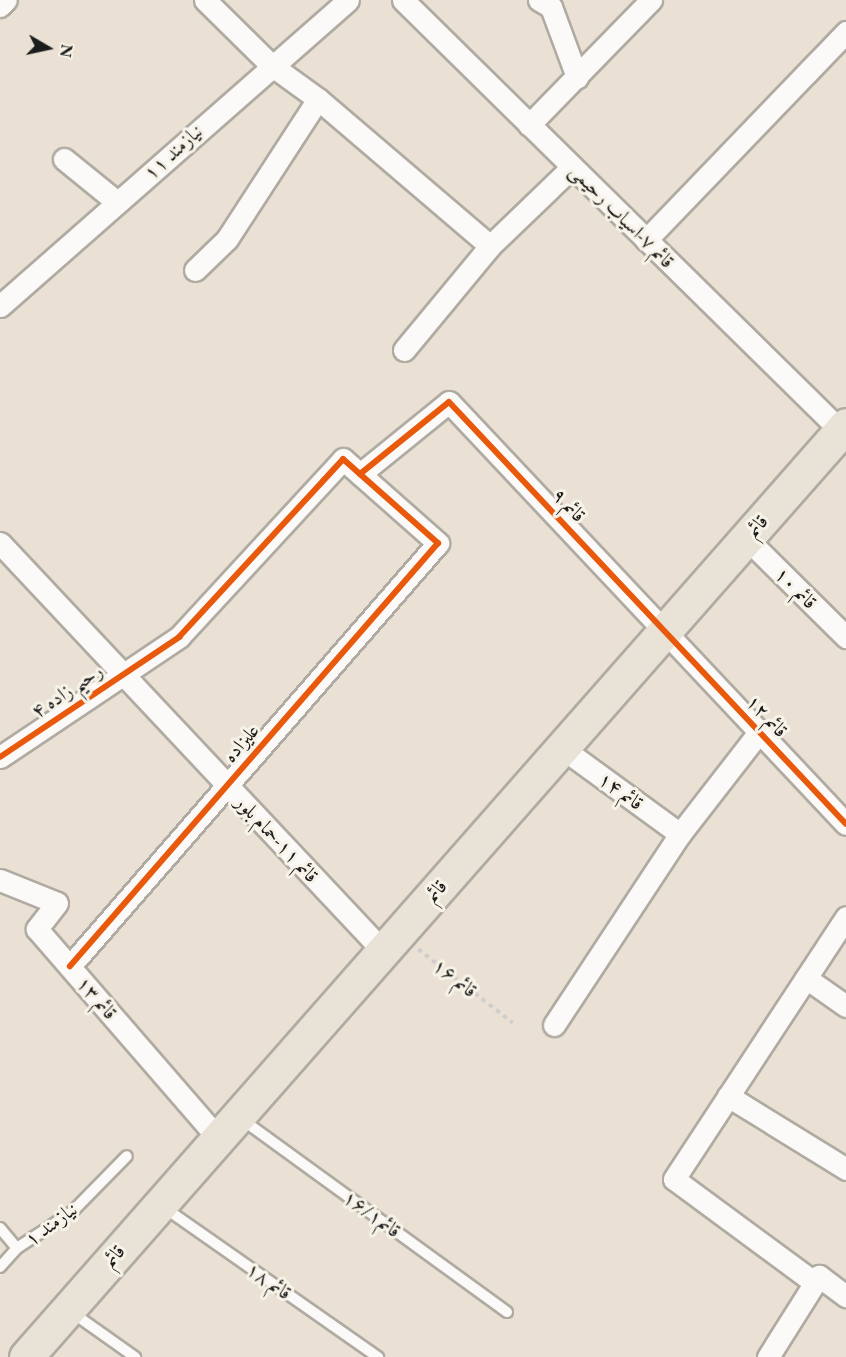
<!DOCTYPE html>
<html>
<head>
<meta charset="utf-8">
<style>
	body { margin:0 }
	#map { position:relative; width:846px; height:1357px; overflow:hidden; background:#eae1d4; font-family:"EB Garamond",Amiri,serif }
	div>[style] { position:absolute }
	[style*='--x'] { left:calc(var(--x)*1px); top:calc(var(--y)*1px); width:calc(var(--w)*1px); rotate:calc(var(--a)*1deg) }
	.path>* { height:4px; margin-top:-2px; transform-origin:0; background:repeating-linear-gradient(90deg,#d0cecc 0 4.5px,transparent 0 9px) }
	.roads { filter:drop-shadow(2px 0 #b0aba2) drop-shadow(-2px 0 #b0aba2) drop-shadow(0 2px #b0aba2) drop-shadow(0 -2px #b0aba2) }
	.lane>* { height:10px; margin:-5px; padding:0 5px; transform-origin:5px; border-radius:5px; background:#fcfaf9 }
	.street>* { height:21px; margin:-10.5px; padding:0 10.5px; transform-origin:10.5px; border-radius:10.5px; background:#fcfaf9 }
	.primary>* { height:33px; margin:-16.5px; padding:0 16.5px; transform-origin:16.5px; border-radius:16.5px; background:#e9e2d6 }
	.cycleway>* { height:6px; margin:-3px; padding:0 3px; transform-origin:3px; border-radius:3px; background:#e8590c }
	span { translate:-50% -50%; white-space:nowrap; text-align:center; line-height:1.15; -webkit-text-stroke:6px #f7f3e8; paint-order:stroke }
	.street-label { font-size:20px; color:#1c1c1c }
	.north { position:absolute; left:18px; top:18px; width:60px; height:60px; -webkit-text-stroke:4px #f7f3e8; paint-order:stroke; rotate:99deg; font-size:16px; font-weight:700; line-height:24px; text-align:center; color:#1c1c1c }
	.north::after { content:''; display:block; margin:auto; width:21px; height:27px; background:#1c1c1c; clip-path:polygon(50% 0,100% 100%,50% 72%,0 100%) }
</style>
</head>
<body>
<div id="map">
	<div class="path">
		<div style="--x:418;--y:949;--w:120;--a:37.9"></div>
	</div>
	<div class="roads">
		<div class="lane">
			<div style="--x:240;--y:1118;--w:330;--a:36"></div>
			<div style="--x:162;--y:1206;--w:264;--a:35"></div>
			<div style="--x:0;--y:1228;--w:26;--a:50"></div>
			<div style="--x:0;--y:1267;--w:25;--a:-48"></div>
			<div style="--x:17;--y:1248;--w:66;--a:-33.2"></div>
			<div style="--x:72;--y:1212;--w:78;--a:-45.5"></div>
			<div style="--x:70;--y:1311;--w:80;--a:35.3"></div>
		</div>
		<div class="street">
			<div style="--x:205;--y:0;--w:93;--a:44.6"></div>
			<div style="--x:271;--y:65;--w:58;--a:35.9"></div>
			<div style="--x:318;--y:99;--w:226;--a:40.5"></div>
			<div style="--x:403;--y:0;--w:614;--a:44.54"></div>
			<div style="--x:539;--y:0;--w:14;--a:30"></div>
			<div style="--x:551;--y:7;--w:75;--a:69.6"></div>
			<div style="--x:0;--y:6;--w:8;--a:-45"></div>
			<div style="--x:529;--y:125;--w:175;--a:-45.7"></div>
			<div style="--x:64;--y:159;--w:68;--a:39.1"></div>
			<div style="--x:646;--y:240;--w:289;--a:-46.1"></div>
			<div style="--x:195;--y:270;--w:45;--a:-44.1"></div>
			<div style="--x:227;--y:239;--w:167;--a:-57"></div>
			<div style="--x:0;--y:306;--w:463;--a:-41.3"></div>
			<div style="--x:404;--y:350;--w:135;--a:-50.4"></div>
			<div style="--x:490;--y:246;--w:114;--a:-43.9"></div>
			<div style="--x:360;--y:474;--w:114;--a:-39"></div>
			<div style="--x:449;--y:402;--w:579;--a:46.75"></div>
			<div style="--x:746;--y:538;--w:141;--a:44.7"></div>
			<div style="--x:0;--y:543;--w:560;--a:46.81"></div>
			<div style="--x:562;--y:748;--w:146;--a:36.1"></div>
			<div style="--x:0;--y:757;--w:216;--a:-33.8"></div>
			<div style="--x:179;--y:637;--w:242;--a:-47.3"></div>
			<div style="--x:343;--y:459;--w:127;--a:41.5"></div>
			<div style="--x:438;--y:543;--w:561;--a:131.02"></div>
			<div style="--x:0;--y:880;--w:61;--a:22"></div>
			<div style="--x:57;--y:903;--w:33;--a:128"></div>
			<div style="--x:37;--y:929;--w:276;--a:49.1"></div>
			<div style="--x:806;--y:978;--w:49;--a:35"></div>
			<div style="--x:554;--y:1025;--w:229;--a:-56.6"></div>
			<div style="--x:680;--y:834;--w:129;--a:-52.2"></div>
			<div style="--x:728;--y:1096;--w:139;--a:31.7"></div>
			<div style="--x:815;--y:1283;--w:175;--a:-143.6"></div>
			<div style="--x:674;--y:1179;--w:313;--a:-56.7"></div>
			<div style="--x:768;--y:1357;--w:96;--a:-57.8"></div>
			<div style="--x:819;--y:1276;--w:34;--a:37"></div>
		</div>
		<div class="primary">
			<div style="--x:26;--y:1357;--w:1241;--a:-48.66"></div>
		</div>
	</div>
	<div class="cycleway">
		<div style="--x:360;--y:474;--w:114;--a:-39"></div>
		<div style="--x:449;--y:402;--w:579;--a:46.75"></div>
		<div style="--x:0;--y:757;--w:216;--a:-33.8"></div>
		<div style="--x:179;--y:637;--w:242;--a:-47.3"></div>
		<div style="--x:343;--y:459;--w:127;--a:41.5"></div>
		<div style="--x:438;--y:543;--w:561;--a:131.02"></div>
	</div>
	<div class="street-label">
		<span style="left:173px;top:152px;rotate:-42deg">نیازمند ۱۱</span>
		<span style="left:622px;top:216px;rotate:45deg">قائم ۷-اسیاب رحیمی</span>
		<span style="left:569px;top:505px;rotate:47deg">قائم ۹</span>
		<span style="left:757px;top:526px;rotate:-49deg">قائم</span>
		<span style="left:796px;top:588px;rotate:45deg">قائم ۱۰</span>
		<span style="left:67px;top:691px;rotate:-34deg">رحیم زاده ۴</span>
		<span style="left:767px;top:716px;rotate:47deg">قائم ۱۲</span>
		<span style="left:241px;top:743px;rotate:-49deg">علیزاده</span>
		<span style="left:621px;top:791px;rotate:36deg">قائم ۱۴</span>
		<span style="left:277px;top:839px;rotate:47deg">قائم ۱۱-حمام بلور</span>
		<span style="left:436px;top:891px;rotate:-49deg">قائم</span>
		<span style="left:455px;top:978px;rotate:38deg">قائم ۱۶</span>
		<span style="left:97px;top:998px;rotate:49deg">قائم ۱۳</span>
		<span style="left:372px;top:1214px;rotate:36deg">قائم۱۶/۱</span>
		<span style="left:51px;top:1224px;rotate:-36deg">نیازمند ۱</span>
		<span style="left:114px;top:1256px;rotate:-49deg">قائم</span>
		<span style="left:269px;top:1281px;rotate:35deg">قائم ۱۸</span>
	</div>
	<div class="north">N</div>
</div>
</body>
</html>
